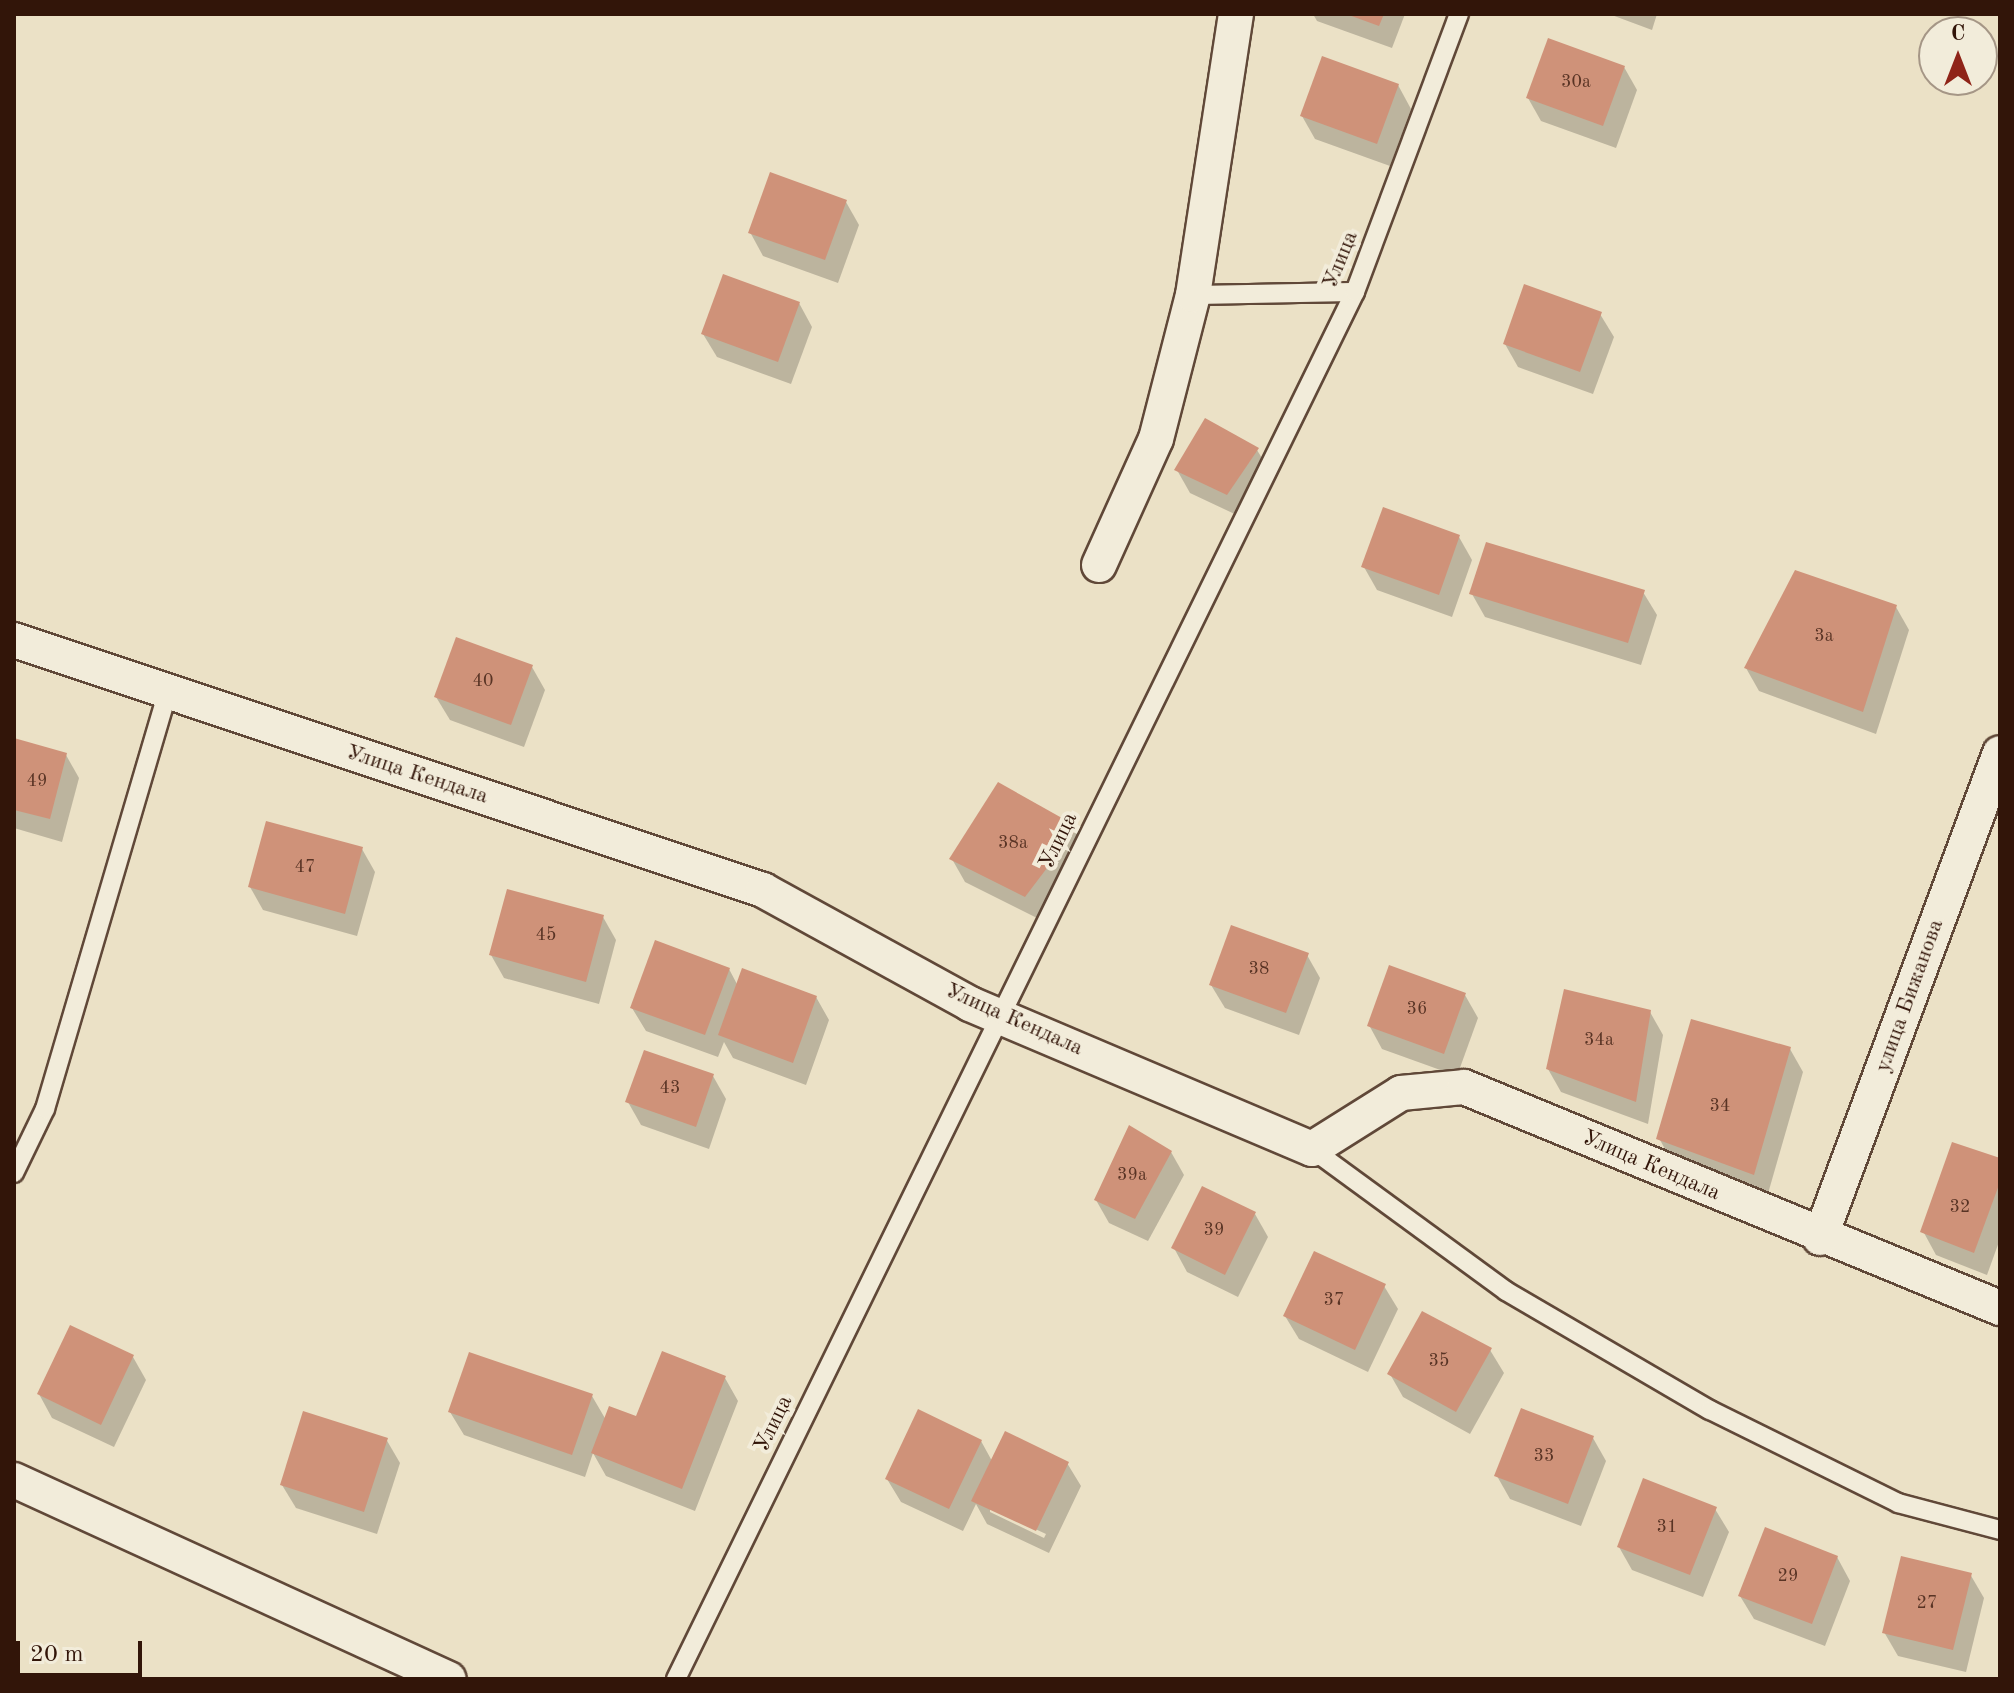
<!DOCTYPE html>
<html>
<head>
<meta charset="utf-8">
<style>
	body { margin:0 }
	#map { position:relative; width:2014px; height:1693px; overflow:hidden; background:#ebe1c6; font-family:"Old Standard TT",serif }
	div>[style] { position:absolute }
	[style*='--x'] { left:calc(var(--x)*1px); top:calc(var(--y)*1px); width:calc(var(--w)*1px); rotate:calc(var(--a)*1deg) }
	.shadow>* { inset:0; background:#0003 }
	.building>* { inset:0; background:#cf9279 }
	.roads { filter:drop-shadow(2px 0 #604838) drop-shadow(-2px 0 #604838) drop-shadow(0 2px #604838) drop-shadow(0 -2px #604838) }
	.service>* { height:18px; margin:-9px; padding:0 9px; transform-origin:9px; border-radius:9px; background:#f2ecda }
	.minor>* { height:34px; margin:-17px; padding:0 17px; transform-origin:17px; border-radius:17px; background:#f2ecda }
	span { translate:-50% -50%; white-space:nowrap; text-align:center; line-height:1.15; -webkit-text-stroke:8px #f2ecda; paint-order:stroke }
	.number-label { font-size:18px; color:#593425 }
	.number-label span { -webkit-text-stroke-width:0 }
	.street-label { font-size:22px; color:#321509 }
	.frame { position:absolute; inset:0; border:16px solid #321509; pointer-events:none }
	.north { position:absolute; left:1918px; top:16px; width:80px; height:80px; box-sizing:border-box; background:#f2ecda; border:2px solid #a59686; border-radius:50%; rotate:0deg; font-size:22px; font-weight:700; line-height:32px; text-align:center; color:#321509 }
	.north::after { content:''; display:block; margin:auto; width:28px; height:36px; background:#8f2418; clip-path:polygon(50% 0,100% 100%,50% 72%,0 100%) }
	.scale { position:absolute; left:16px; top:1641px; width:126px; height:36px; box-sizing:border-box; border:4px solid #321509; border-top:0; padding-left:10px; font-size:24px; line-height:28px; white-space:nowrap; color:#321509; -webkit-text-stroke:6px #f2ecda; paint-order:stroke }
</style>
</head>
<body>
<div id="map">
	<div class="shadow">
		<div style="clip-path:polygon(1313px 14px,1405px 14px,1392px 48px,1317px 21px)"></div>
		<div style="clip-path:polygon(1609px 14px,1657px 14px,1652px 30px)"></div>
		<div style="clip-path:polygon(1624px 67px,1637px 90px,1616px 148px,1541px 121px,1528px 98px)"></div>
		<div style="clip-path:polygon(1398px 85px,1411px 109px,1390px 166px,1315px 139px,1302px 116px)"></div>
		<div style="clip-path:polygon(846px 202px,859px 225px,838px 283px,763px 256px,750px 232px)"></div>
		<div style="clip-path:polygon(799px 303px,812px 327px,791px 384px,717px 357px,703px 334px)"></div>
		<div style="clip-path:polygon(1600px 314px,1614px 337px,1593px 394px,1518px 367px,1505px 344px)"></div>
		<div style="clip-path:polygon(1257px 450px,1271px 473px,1241px 517px,1190px 493px,1177px 470px)"></div>
		<div style="clip-path:polygon(1459px 537px,1472px 560px,1452px 617px,1377px 590px,1364px 567px)"></div>
		<div style="clip-path:polygon(1643px 592px,1657px 615px,1641px 665px,1485px 617px,1472px 594px)"></div>
		<div style="clip-path:polygon(1896px 607px,1909px 630px,1876px 734px,1759px 691px,1746px 668px)"></div>
		<div style="clip-path:polygon(532px 667px,545px 690px,524px 747px,450px 720px,436px 697px)"></div>
		<div style="clip-path:polygon(14px 741px,66px 755px,79px 778px,62px 842px,14px 828px)"></div>
		<div style="clip-path:polygon(1076px 829px,1090px 852px,1039px 919px,965px 882px,952px 859px)"></div>
		<div style="clip-path:polygon(362px 849px,375px 872px,357px 936px,263px 910px,250px 887px)"></div>
		<div style="clip-path:polygon(603px 917px,616px 940px,599px 1004px,504px 978px,491px 955px)"></div>
		<div style="clip-path:polygon(1307px 955px,1320px 978px,1299px 1035px,1225px 1008px,1211px 985px)"></div>
		<div style="clip-path:polygon(729px 969px,738px 986px,816px 997px,829px 1020px,806px 1085px,733px 1058px,724px 1042px,718px 1057px,646px 1031px,632px 1008px)"></div>
		<div style="clip-path:polygon(1465px 995px,1478px 1018px,1457px 1076px,1382px 1049px,1369px 1025px)"></div>
		<div style="clip-path:polygon(1650px 1012px,1663px 1035px,1648px 1124px,1561px 1092px,1548px 1069px)"></div>
		<div style="clip-path:polygon(1790px 1049px,1803px 1072px,1767px 1197px,1672px 1162px,1659px 1138px)"></div>
		<div style="clip-path:polygon(713px 1076px,726px 1099px,709px 1149px,641px 1125px,628px 1102px)"></div>
		<div style="clip-path:polygon(1171px 1152px,1184px 1175px,1148px 1241px,1109px 1223px,1096px 1200px)"></div>
		<div style="clip-path:polygon(2000px 1160px,2000px 1239px,1987px 1275px,1936px 1255px,1923px 1231px)"></div>
		<div style="clip-path:polygon(1255px 1214px,1268px 1237px,1238px 1297px,1187px 1272px,1174px 1248px)"></div>
		<div style="clip-path:polygon(1384px 1286px,1398px 1309px,1368px 1372px,1299px 1339px,1285px 1316px)"></div>
		<div style="clip-path:polygon(1490px 1350px,1504px 1373px,1470px 1434px,1403px 1397px,1390px 1374px)"></div>
		<div style="clip-path:polygon(133px 1357px,146px 1380px,114px 1447px,52px 1418px,39px 1394px)"></div>
		<div style="clip-path:polygon(725px 1378px,738px 1401px,695px 1511px,606px 1476px,593px 1453px,585px 1477px,464px 1435px,450px 1412px,592px 1396px,606px 1420px,637px 1419px)"></div>
		<div style="clip-path:polygon(1593px 1438px,1606px 1461px,1581px 1526px,1510px 1499px,1497px 1476px)"></div>
		<div style="clip-path:polygon(386px 1439px,400px 1463px,377px 1534px,296px 1508px,282px 1485px)"></div>
		<div style="clip-path:polygon(evenodd,981px 1441px,992px 1461px,1067px 1463px,1081px 1486px,1049px 1553px,987px 1524px,976px 1504px,963px 1531px,901px 1502px,887px 1479px,981px 1441px,990px 1508px,1046px 1534px,1044px 1538px,990px 1512px,990px 1508px)"></div>
		<div style="clip-path:polygon(1715px 1509px,1729px 1532px,1703px 1597px,1632px 1570px,1619px 1547px)"></div>
		<div style="clip-path:polygon(1837px 1557px,1850px 1581px,1825px 1646px,1754px 1619px,1740px 1596px)"></div>
		<div style="clip-path:polygon(1970px 1574px,1984px 1598px,1966px 1672px,1898px 1656px,1884px 1632px)"></div>
	</div>
	<div class="building">
		<div style="clip-path:polygon(1346px 14px,1384px 14px,1379px 26px)"></div>
		<div style="clip-path:polygon(1548px 38px,1625px 66px,1603px 126px,1526px 98px)"></div>
		<div style="clip-path:polygon(1322px 56px,1399px 84px,1377px 144px,1300px 116px)"></div>
		<div style="clip-path:polygon(770px 172px,847px 200px,825px 260px,748px 233px)"></div>
		<div style="clip-path:polygon(723px 274px,800px 302px,778px 362px,701px 334px)"></div>
		<div style="clip-path:polygon(1524px 284px,1602px 312px,1580px 372px,1503px 344px)"></div>
		<div style="clip-path:polygon(1205px 418px,1259px 448px,1227px 495px,1174px 470px)"></div>
		<div style="clip-path:polygon(1383px 507px,1460px 535px,1439px 595px,1361px 567px)"></div>
		<div style="clip-path:polygon(1486px 542px,1645px 590px,1628px 643px,1469px 594px)"></div>
		<div style="clip-path:polygon(1795px 570px,1897px 605px,1863px 712px,1744px 668px)"></div>
		<div style="clip-path:polygon(456px 637px,533px 665px,511px 725px,434px 697px)"></div>
		<div style="clip-path:polygon(14px 738px,67px 753px,50px 819px,14px 810px)"></div>
		<div style="clip-path:polygon(998px 782px,1078px 827px,1025px 897px,949px 859px)"></div>
		<div style="clip-path:polygon(266px 821px,363px 847px,345px 914px,248px 887px)"></div>
		<div style="clip-path:polygon(507px 889px,604px 915px,586px 982px,489px 955px)"></div>
		<div style="clip-path:polygon(1231px 925px,1309px 953px,1286px 1013px,1209px 985px)"></div>
		<div style="clip-path:polygon(655px 940px,730px 968px,705px 1035px,630px 1008px)"></div>
		<div style="clip-path:polygon(1389px 965px,1466px 993px,1444px 1054px,1367px 1026px)"></div>
		<div style="clip-path:polygon(742px 968px,817px 996px,793px 1063px,718px 1035px)"></div>
		<div style="clip-path:polygon(1564px 989px,1651px 1010px,1636px 1102px,1546px 1069px)"></div>
		<div style="clip-path:polygon(1691px 1019px,1791px 1047px,1754px 1175px,1656px 1139px)"></div>
		<div style="clip-path:polygon(644px 1050px,714px 1074px,696px 1127px,625px 1102px)"></div>
		<div style="clip-path:polygon(1129px 1125px,1172px 1151px,1135px 1219px,1094px 1200px)"></div>
		<div style="clip-path:polygon(1952px 1142px,2000px 1158px,2000px 1182px,1974px 1253px,1920px 1232px)"></div>
		<div style="clip-path:polygon(1202px 1186px,1256px 1212px,1225px 1275px,1171px 1248px)"></div>
		<div style="clip-path:polygon(1314px 1251px,1386px 1284px,1355px 1350px,1283px 1316px)"></div>
		<div style="clip-path:polygon(1422px 1311px,1492px 1348px,1456px 1412px,1387px 1374px)"></div>
		<div style="clip-path:polygon(70px 1325px,134px 1355px,101px 1425px,37px 1394px)"></div>
		<div style="clip-path:polygon(662px 1351px,726px 1376px,682px 1489px,591px 1453px,609px 1406px,636px 1416px)"></div>
		<div style="clip-path:polygon(469px 1352px,593px 1394px,572px 1455px,448px 1412px)"></div>
		<div style="clip-path:polygon(1521px 1408px,1594px 1436px,1568px 1504px,1494px 1476px)"></div>
		<div style="clip-path:polygon(918px 1409px,982px 1440px,949px 1509px,885px 1479px)"></div>
		<div style="clip-path:polygon(303px 1411px,388px 1438px,364px 1512px,280px 1485px)"></div>
		<div style="clip-path:polygon(1005px 1431px,1069px 1462px,1036px 1531px,971px 1501px)"></div>
		<div style="clip-path:polygon(1643px 1478px,1717px 1507px,1690px 1575px,1617px 1547px)"></div>
		<div style="clip-path:polygon(1765px 1527px,1838px 1556px,1812px 1624px,1738px 1596px)"></div>
		<div style="clip-path:polygon(1901px 1556px,1972px 1573px,1953px 1650px,1882px 1633px)"></div>
	</div>
	<div class="roads">
		<div class="service">
			<div style="--x:1193;--y:295;--w:162;--a:-1.1"></div>
			<div style="--x:1312;--y:1149;--w:240;--a:36.2"></div>
			<div style="--x:1506;--y:1291;--w:236;--a:30.3"></div>
			<div style="--x:1710;--y:1410;--w:210;--a:26.3"></div>
			<div style="--x:1898;--y:1503;--w:106;--a:14.8"></div>
			<div style="--x:14;--y:1173;--w:71;--a:-64.2"></div>
			<div style="--x:45;--y:1109;--w:435;--a:-73.6"></div>
			<div style="--x:676;--y:1679;--w:1544;--a:-63.92"></div>
			<div style="--x:1355;--y:292;--w:297;--a:-69.5"></div>
		</div>
		<div class="minor">
			<div style="--x:1099;--y:565;--w:138;--a:-65.7"></div>
			<div style="--x:1156;--y:439;--w:149;--a:-75.6"></div>
			<div style="--x:1193;--y:295;--w:284;--a:-81.3"></div>
			<div style="--x:14;--y:640;--w:790;--a:18.46"></div>
			<div style="--x:763;--y:890;--w:236;--a:28.8"></div>
			<div style="--x:970;--y:1004;--w:371;--a:23"></div>
			<div style="--x:1312;--y:1149;--w:105;--a:-32.2"></div>
			<div style="--x:1401;--y:1093;--w:63;--a:-5.4"></div>
			<div style="--x:1464;--y:1087;--w:580;--a:22.41"></div>
			<div style="--x:1820;--y:1238;--w:517;--a:-69.64"></div>
			<div style="--x:14;--y:1480;--w:478;--a:24.6"></div>
		</div>
	</div>
	<div class="number-label">
		<span style="left:1576px;top:82px">30а</span>
		<span style="left:1824px;top:636px">3а</span>
		<span style="left:483px;top:681px">40</span>
		<span style="left:37px;top:781px">49</span>
		<span style="left:1013px;top:843px">38а</span>
		<span style="left:305px;top:867px">47</span>
		<span style="left:546px;top:935px">45</span>
		<span style="left:1259px;top:969px">38</span>
		<span style="left:1417px;top:1009px">36</span>
		<span style="left:1599px;top:1040px">34а</span>
		<span style="left:670px;top:1088px">43</span>
		<span style="left:1720px;top:1106px">34</span>
		<span style="left:1132px;top:1175px">39а</span>
		<span style="left:1960px;top:1207px">32</span>
		<span style="left:1214px;top:1230px">39</span>
		<span style="left:1334px;top:1300px">37</span>
		<span style="left:1439px;top:1361px">35</span>
		<span style="left:1544px;top:1456px">33</span>
		<span style="left:1667px;top:1527px">31</span>
		<span style="left:1788px;top:1576px">29</span>
		<span style="left:1927px;top:1603px">27</span>
	</div>
	<div class="street-label">
		<span style="left:1341px;top:260px;rotate:-68deg">Улица</span>
		<span style="left:417px;top:775px;rotate:18deg">Улица Кендала</span>
		<span style="left:1059px;top:841px;rotate:-64deg">Улица</span>
		<span style="left:1910px;top:996px;rotate:-70deg">улица Бижанова</span>
		<span style="left:1014px;top:1020px;rotate:24deg">Улица Кендала</span>
		<span style="left:1651px;top:1166px;rotate:23deg">Улица Кендала</span>
		<span style="left:774px;top:1424px;rotate:-64deg">Улица</span>
	</div>
	<div class="frame"></div>
	<div class="north">С</div>
	<div class="scale">20 m</div>
</div>
</body>
</html>
